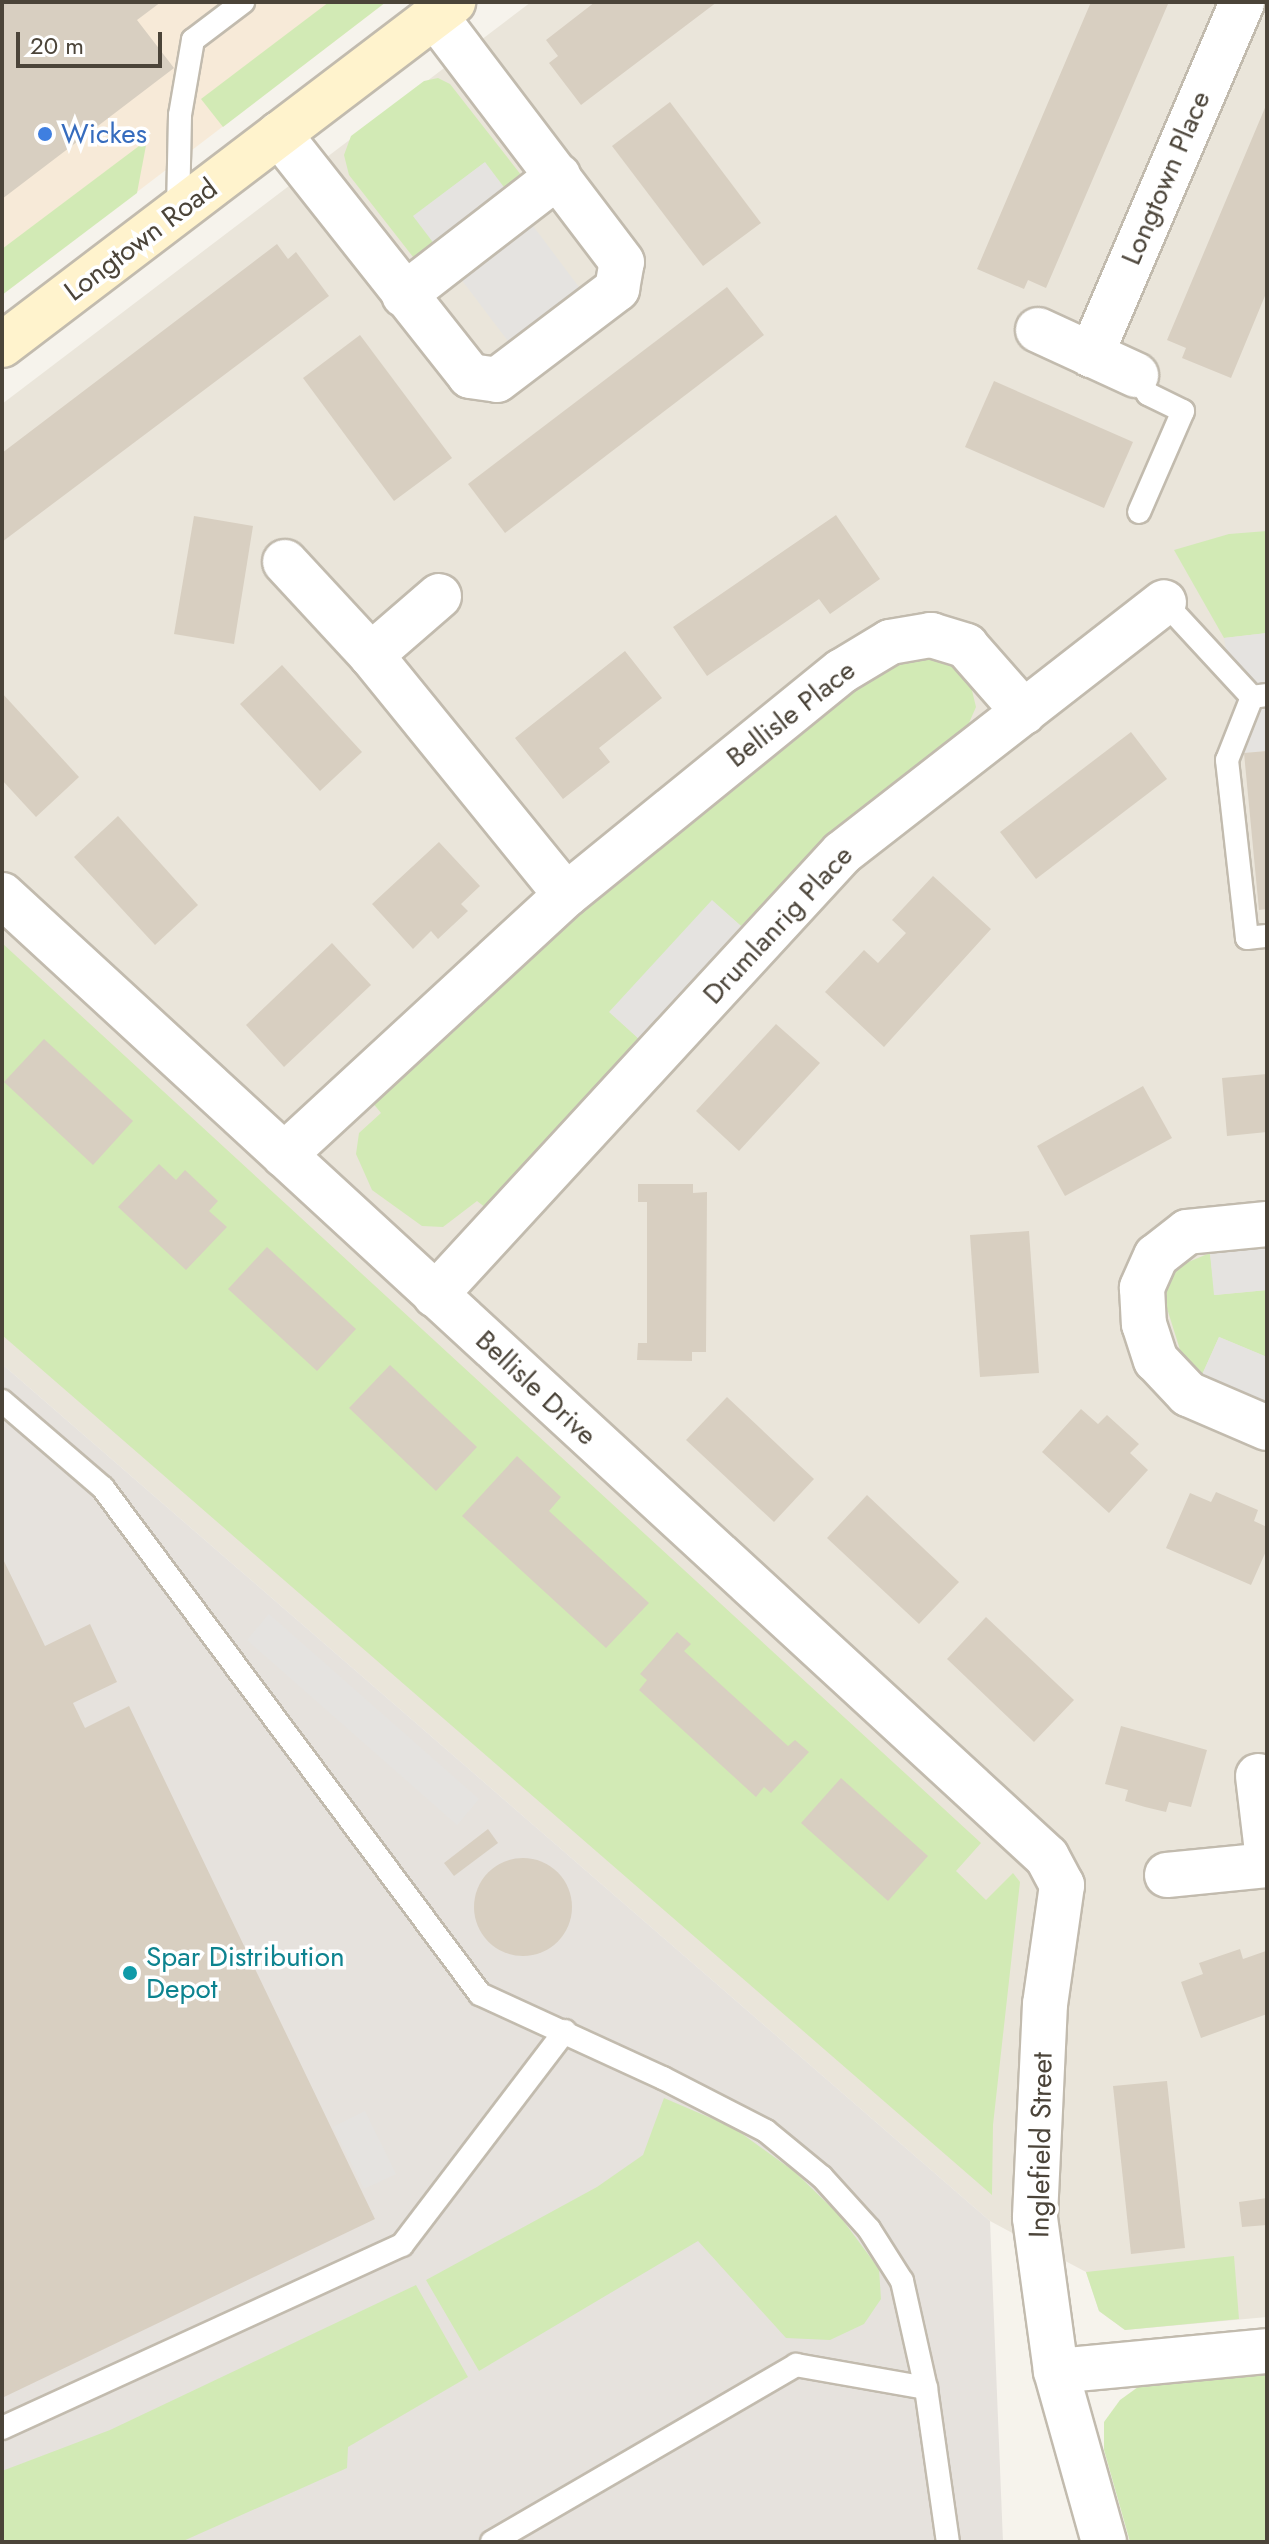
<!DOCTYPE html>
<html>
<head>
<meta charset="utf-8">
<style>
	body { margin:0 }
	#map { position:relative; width:1269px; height:2544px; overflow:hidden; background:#f6f3ec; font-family:Jost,sans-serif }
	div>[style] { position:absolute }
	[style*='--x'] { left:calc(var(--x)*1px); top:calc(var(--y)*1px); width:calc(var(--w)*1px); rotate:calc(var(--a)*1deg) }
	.residential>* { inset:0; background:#eae5da }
	.commercial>* { inset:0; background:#f7ead8 }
	.industrial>* { inset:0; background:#e6e2dd }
	.green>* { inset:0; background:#d2eab5 }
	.parking>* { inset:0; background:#e5e3e0 }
	.building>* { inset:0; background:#d8cfc1 }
	.round { border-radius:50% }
	.roads { filter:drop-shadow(2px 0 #c2bbae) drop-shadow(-2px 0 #c2bbae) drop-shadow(0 2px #c2bbae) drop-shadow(0 -2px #c2bbae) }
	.lane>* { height:22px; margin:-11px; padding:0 11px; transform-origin:11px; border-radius:11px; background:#fff }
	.street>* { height:44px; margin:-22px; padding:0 22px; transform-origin:22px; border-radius:22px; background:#fff }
	.secondary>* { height:44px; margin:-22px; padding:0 22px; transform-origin:22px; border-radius:22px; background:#fff3cd }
	.dots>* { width:22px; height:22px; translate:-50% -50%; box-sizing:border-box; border:4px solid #fff; border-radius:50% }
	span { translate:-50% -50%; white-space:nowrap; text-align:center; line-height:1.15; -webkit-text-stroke:7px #fff; paint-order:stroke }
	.shop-label { font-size:28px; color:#366cbe }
	.left { translate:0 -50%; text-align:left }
	.street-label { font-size:28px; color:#4b4439 }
	.culture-label { font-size:28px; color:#0d838f }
	.frame { position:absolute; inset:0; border:4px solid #4b4439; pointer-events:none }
	.scale { position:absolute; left:16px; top:32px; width:146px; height:36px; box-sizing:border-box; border:4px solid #4b4439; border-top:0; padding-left:10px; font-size:24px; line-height:28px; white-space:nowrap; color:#4b4439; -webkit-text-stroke:6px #fff; paint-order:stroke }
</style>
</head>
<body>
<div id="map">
	<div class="residential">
		<div style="clip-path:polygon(531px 2px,1267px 2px,1267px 2317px,1125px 2330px,1099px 2311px,1086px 2272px,990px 2221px,2px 1364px,2px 404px)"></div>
	</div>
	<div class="commercial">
		<div style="clip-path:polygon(2px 2px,386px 2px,2px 295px)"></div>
	</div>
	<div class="industrial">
		<div style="clip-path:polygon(2px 1364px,990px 2221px,1003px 2542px,2px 2542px)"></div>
	</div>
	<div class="green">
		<div style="clip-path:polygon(329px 2px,386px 2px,223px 127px,201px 99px)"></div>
		<div style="clip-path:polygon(438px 78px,450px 84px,525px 180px,508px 193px,484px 163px,414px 216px,437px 247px,417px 262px,349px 175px,344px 155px,351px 136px,424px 81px)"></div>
		<div style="clip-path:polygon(147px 140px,137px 193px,2px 295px,2px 249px)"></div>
		<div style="clip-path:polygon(1267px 531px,1267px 633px,1224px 638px,1174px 550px,1229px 534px)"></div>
		<div style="clip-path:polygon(913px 656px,947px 660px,969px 678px,976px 707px,965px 732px,838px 828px,741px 926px,712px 901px,610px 1012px,639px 1039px,486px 1208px,477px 1201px,443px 1227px,422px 1226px,372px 1190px,356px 1154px,359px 1133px,381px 1113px,372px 1102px,577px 912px,873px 674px)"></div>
		<div style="clip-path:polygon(2px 943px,981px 1843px,956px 1871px,986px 1900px,1013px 1873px,1020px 1882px,993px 2125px,992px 2195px,2px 1335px)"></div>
		<div style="clip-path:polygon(1210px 1253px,1215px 1295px,1267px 1290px,1267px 1357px,1219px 1337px,1201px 1377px,1182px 1356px,1165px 1302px,1169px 1280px,1181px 1265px)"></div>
		<div style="clip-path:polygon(664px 2098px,734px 2128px,795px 2172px,839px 2215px,879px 2269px,881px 2299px,864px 2324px,830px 2340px,786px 2338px,698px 2241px,479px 2371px,426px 2280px,597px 2187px,643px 2155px)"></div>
		<div style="clip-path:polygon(1234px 2256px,1239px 2319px,1125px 2330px,1099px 2311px,1086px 2272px)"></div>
		<div style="clip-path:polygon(416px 2285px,468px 2377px,348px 2447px,347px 2468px,181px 2542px,2px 2542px,2px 2471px,110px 2430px)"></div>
		<div style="clip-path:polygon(1267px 2371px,1267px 2542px,1130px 2542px,1104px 2450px,1104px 2422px,1120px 2400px,1145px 2382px)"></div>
	</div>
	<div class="parking">
		<div style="clip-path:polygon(485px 162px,582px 291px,511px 345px,413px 216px)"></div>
		<div style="clip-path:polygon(1267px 633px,1267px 751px,1244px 753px,1224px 638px)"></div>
		<div style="clip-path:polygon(712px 900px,741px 926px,639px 1039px,609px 1012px)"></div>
		<div style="clip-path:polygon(1267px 1247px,1267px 1290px,1214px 1295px,1210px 1253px)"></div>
		<div style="clip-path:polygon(1219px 1337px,1267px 1357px,1267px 1404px,1201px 1377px)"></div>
		<div style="clip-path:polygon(269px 1614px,479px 1799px,457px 1825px,247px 1640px)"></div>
		<div style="clip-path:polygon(365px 2111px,396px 2174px,364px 2189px,333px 2127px)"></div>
	</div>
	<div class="building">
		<div style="clip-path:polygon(2px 2px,161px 2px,137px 20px,174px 68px,2px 199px)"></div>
		<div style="clip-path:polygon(595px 2px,717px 2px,581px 105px,549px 63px,558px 56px,546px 40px)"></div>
		<div style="clip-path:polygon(1091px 2px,1168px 4px,1046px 288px,1028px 280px,1024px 289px,977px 269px)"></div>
		<div style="clip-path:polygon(670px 102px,761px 223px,703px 266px,612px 146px)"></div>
		<div style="clip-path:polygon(1267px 103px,1267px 291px,1231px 378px,1182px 358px,1186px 348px,1167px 340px)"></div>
		<div style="clip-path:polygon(277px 244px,288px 259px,296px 252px,329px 296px,2px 542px,2px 453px)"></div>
		<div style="clip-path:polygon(727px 287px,764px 335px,505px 533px,468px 484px)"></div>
		<div style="clip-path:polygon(360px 335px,452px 458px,394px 501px,303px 378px)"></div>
		<div style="clip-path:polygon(994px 381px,1133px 442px,1104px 508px,965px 447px)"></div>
		<div style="clip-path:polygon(836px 515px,880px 579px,830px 614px,819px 599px,707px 676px,673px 627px)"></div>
		<div style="clip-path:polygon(194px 516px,253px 526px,234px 644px,174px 634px)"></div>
		<div style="clip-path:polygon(625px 651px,662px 698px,599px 748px,610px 762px,563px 799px,515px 738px)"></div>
		<div style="clip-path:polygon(282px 665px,362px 752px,320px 791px,240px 704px)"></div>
		<div style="clip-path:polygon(2px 693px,79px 777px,36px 817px,2px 780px)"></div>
		<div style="clip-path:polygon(1131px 732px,1167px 779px,1036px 879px,1000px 832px)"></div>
		<div style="clip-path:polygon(1267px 751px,1267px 909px,1259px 910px,1244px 753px)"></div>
		<div style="clip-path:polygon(118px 816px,198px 905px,155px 945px,74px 857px)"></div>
		<div style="clip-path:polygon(439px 842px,480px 886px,461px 904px,468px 911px,438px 939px,431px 931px,413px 949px,372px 904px)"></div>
		<div style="clip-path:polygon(933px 876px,991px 929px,884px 1047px,825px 992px,864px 950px,878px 963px,906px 933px,892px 920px)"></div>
		<div style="clip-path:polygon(332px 943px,371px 985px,284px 1067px,246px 1025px)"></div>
		<div style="clip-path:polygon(776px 1024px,820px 1063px,739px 1151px,696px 1111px)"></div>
		<div style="clip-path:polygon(44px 1039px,133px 1121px,93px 1165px,4px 1082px)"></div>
		<div style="clip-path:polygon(1267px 1074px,1267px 1132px,1227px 1136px,1222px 1078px)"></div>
		<div style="clip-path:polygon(1143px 1086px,1172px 1138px,1065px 1196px,1037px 1146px)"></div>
		<div style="clip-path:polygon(159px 1164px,176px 1180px,185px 1170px,218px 1201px,209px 1211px,227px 1227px,186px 1270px,118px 1207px)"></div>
		<div style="clip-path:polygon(638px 1184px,693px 1184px,693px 1193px,707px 1192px,706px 1352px,692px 1352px,692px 1361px,637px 1360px,638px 1343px,647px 1343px,647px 1202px,638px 1202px)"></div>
		<div style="clip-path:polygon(1029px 1231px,1039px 1373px,980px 1377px,970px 1235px)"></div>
		<div style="clip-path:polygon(267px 1247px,356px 1329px,317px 1371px,228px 1289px)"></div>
		<div style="clip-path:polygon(390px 1365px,477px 1447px,436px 1491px,349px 1408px)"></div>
		<div style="clip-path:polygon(727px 1397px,814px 1479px,774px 1522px,686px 1440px)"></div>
		<div style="clip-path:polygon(1081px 1409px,1098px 1424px,1107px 1415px,1139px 1444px,1130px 1453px,1148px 1470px,1109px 1513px,1042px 1452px)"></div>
		<div style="clip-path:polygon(517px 1456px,561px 1497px,549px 1511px,649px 1603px,606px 1648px,462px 1516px)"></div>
		<div style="clip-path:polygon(1216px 1492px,1258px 1510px,1254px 1521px,1267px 1527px,1267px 1549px,1251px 1585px,1166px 1548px,1190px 1493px,1211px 1502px)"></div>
		<div style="clip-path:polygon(867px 1495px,959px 1582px,919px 1624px,827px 1538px)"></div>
		<div style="clip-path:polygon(2px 1557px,45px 1646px,90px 1624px,117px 1682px,73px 1703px,85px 1728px,129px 1706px,375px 2219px,2px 2398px)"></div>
		<div style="clip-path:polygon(986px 1617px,1074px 1700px,1034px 1742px,947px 1659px)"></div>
		<div style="clip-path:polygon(677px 1632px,691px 1644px,684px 1651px,788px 1746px,795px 1740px,809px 1752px,771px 1793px,764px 1787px,756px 1797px,639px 1690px,647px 1680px,640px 1674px)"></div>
		<div style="clip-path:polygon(1121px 1726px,1207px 1750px,1191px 1807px,1169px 1802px,1166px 1812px,1145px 1807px,1125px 1801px,1128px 1790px,1105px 1784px)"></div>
		<div style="clip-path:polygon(841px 1778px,928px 1856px,888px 1901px,801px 1823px)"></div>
		<div style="clip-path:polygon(488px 1829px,498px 1843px,454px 1876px,444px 1863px)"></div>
		<div class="round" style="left:474px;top:1858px;width:98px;height:98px"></div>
		<div style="clip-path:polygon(1240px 1949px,1243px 1959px,1266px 1951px,1267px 2014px,1201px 2038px,1181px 1982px,1203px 1974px,1199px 1963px)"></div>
		<div style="clip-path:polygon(1167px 2081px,1185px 2248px,1131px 2254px,1113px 2086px)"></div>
		<div style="clip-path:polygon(1267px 2198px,1267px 2225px,1242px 2227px,1239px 2202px)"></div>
	</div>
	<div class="roads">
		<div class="lane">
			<div style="--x:178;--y:211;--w:96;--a:-88.8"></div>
			<div style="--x:180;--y:115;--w:76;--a:-80.2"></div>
			<div style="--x:193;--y:40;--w:63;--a:-37.2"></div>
			<div style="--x:1136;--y:375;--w:22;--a:58"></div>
			<div style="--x:1148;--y:394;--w:39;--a:26"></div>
			<div style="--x:1183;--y:411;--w:110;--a:113.5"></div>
			<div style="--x:1164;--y:602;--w:129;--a:47.2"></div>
			<div style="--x:1252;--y:697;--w:14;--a:-8"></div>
			<div style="--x:1252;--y:697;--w:68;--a:111.6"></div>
			<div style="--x:1227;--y:760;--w:179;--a:83.6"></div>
			<div style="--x:1247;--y:938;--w:20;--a:-6"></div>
			<div style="--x:2;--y:1401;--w:133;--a:40.7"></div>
			<div style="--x:103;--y:1488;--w:631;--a:53.31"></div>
			<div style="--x:480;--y:1994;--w:201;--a:24.7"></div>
			<div style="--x:663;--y:2078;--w:116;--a:27.2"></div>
			<div style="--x:766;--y:2131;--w:72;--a:39.4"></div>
			<div style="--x:822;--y:2177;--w:70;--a:47.9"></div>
			<div style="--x:869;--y:2229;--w:62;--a:57.6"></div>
			<div style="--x:902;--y:2281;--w:110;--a:77.4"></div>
			<div style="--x:2;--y:2428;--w:440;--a:-24.6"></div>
			<div style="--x:402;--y:2245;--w:269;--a:-52.7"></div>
			<div style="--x:492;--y:2542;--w:352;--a:-30.2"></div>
			<div style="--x:796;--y:2365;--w:132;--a:10"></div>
			<div style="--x:926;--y:2388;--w:156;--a:81.9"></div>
		</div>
		<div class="street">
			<div style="--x:279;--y:134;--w:308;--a:51.7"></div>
			<div style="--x:470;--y:376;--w:27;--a:8"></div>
			<div style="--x:497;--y:380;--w:151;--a:-37.2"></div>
			<div style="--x:617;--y:289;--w:27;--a:-80"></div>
			<div style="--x:622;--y:262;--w:309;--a:-127.2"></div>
			<div style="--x:404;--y:295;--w:195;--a:-37.7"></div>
			<div style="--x:1038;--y:330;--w:108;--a:24.7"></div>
			<div style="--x:1091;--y:355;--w:384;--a:-66.8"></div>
			<div style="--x:285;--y:562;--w:127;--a:47.2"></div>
			<div style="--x:371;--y:655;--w:309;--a:50.9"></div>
			<div style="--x:371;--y:655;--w:90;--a:-40.9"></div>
			<div style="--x:2;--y:895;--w:1420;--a:42.63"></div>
			<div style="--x:1047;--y:1857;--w:32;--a:62"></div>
			<div style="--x:1062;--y:1885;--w:120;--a:98.1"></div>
			<div style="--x:1045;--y:2004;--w:214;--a:92.7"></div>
			<div style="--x:1035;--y:2218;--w:154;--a:82.2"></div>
			<div style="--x:1056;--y:2371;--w:178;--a:74.3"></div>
			<div style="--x:284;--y:1155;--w:384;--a:-42.7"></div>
			<div style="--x:566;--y:895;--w:355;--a:-39.1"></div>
			<div style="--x:842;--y:671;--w:56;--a:-31.1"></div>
			<div style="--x:890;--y:642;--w:42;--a:-9.7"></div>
			<div style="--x:931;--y:635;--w:37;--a:17"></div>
			<div style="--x:966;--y:646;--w:88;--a:48.7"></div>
			<div style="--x:1267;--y:1224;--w:80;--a:174.3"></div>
			<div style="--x:1187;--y:1232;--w:39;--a:142"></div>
			<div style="--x:1156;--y:1256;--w:35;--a:114"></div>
			<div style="--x:1142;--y:1288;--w:36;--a:87"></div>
			<div style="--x:1144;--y:1324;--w:38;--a:72"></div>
			<div style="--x:1156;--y:1360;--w:47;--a:46.7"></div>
			<div style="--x:1188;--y:1394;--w:86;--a:23.3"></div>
			<div style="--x:435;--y:1295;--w:601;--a:-47.36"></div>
			<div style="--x:842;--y:853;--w:408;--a:-37.9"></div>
			<div style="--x:1258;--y:1776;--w:77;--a:83.2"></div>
			<div style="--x:1167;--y:1875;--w:100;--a:-5.7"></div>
			<div style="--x:1056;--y:2371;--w:212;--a:-5.4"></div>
		</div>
		<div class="secondary">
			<div style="--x:2;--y:345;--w:567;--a:-37.25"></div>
		</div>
	</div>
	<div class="dots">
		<div style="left:45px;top:134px;background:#3f7fe0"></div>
		<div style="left:130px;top:1973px;background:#0f9aa8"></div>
	</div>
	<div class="shop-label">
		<span class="left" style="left:61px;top:134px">Wickes</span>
	</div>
	<div class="street-label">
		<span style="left:1166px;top:178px;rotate:-67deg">Longtown Place</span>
		<span style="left:141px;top:240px;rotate:-37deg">Longtown Road</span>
		<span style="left:791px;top:714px;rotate:-38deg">Bellisle Place</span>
		<span style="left:778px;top:925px;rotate:-47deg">Drumlanrig Place</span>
		<span style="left:536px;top:1388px;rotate:43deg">Bellisle Drive</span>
		<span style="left:1041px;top:2145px;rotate:-89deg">Inglefield Street</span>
	</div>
	<div class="culture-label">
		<span class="left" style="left:146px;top:1973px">Spar Distribution<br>Depot</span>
	</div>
	<div class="frame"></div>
	<div class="scale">20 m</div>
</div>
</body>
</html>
